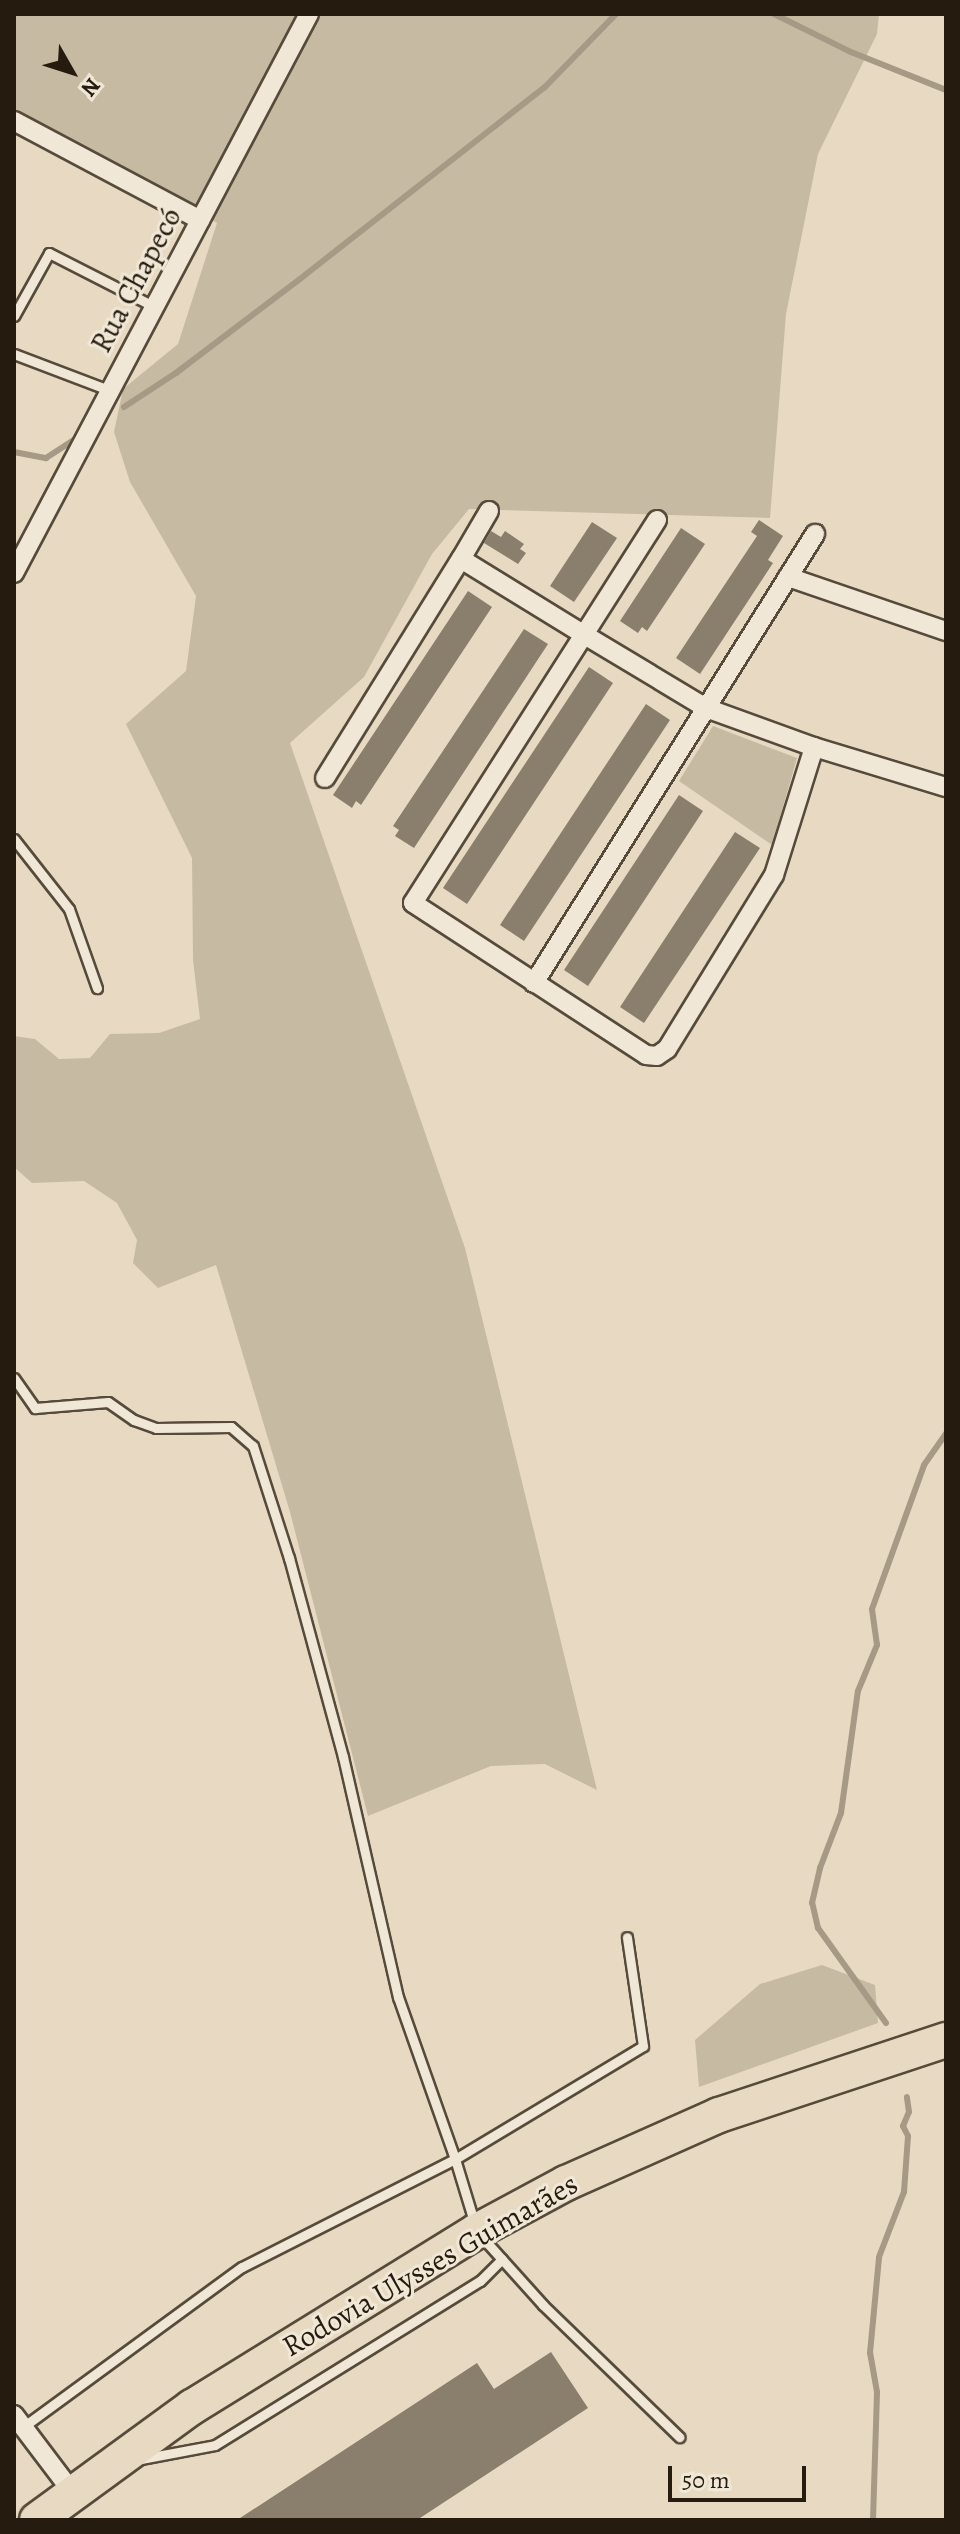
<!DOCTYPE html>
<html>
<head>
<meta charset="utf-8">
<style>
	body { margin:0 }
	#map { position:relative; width:960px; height:2534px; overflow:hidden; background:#e8dac2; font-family:Alegreya,serif }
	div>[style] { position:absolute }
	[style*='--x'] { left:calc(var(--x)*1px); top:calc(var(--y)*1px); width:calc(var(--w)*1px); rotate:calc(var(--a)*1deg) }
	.green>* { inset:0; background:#c7baa3 }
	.stream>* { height:6px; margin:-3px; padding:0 3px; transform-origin:3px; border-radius:3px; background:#a69985 }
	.building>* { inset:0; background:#8a7e6c }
	.roads { filter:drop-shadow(2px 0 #564b3b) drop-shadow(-2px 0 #564b3b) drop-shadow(0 2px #564b3b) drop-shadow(0 -2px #564b3b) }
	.lane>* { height:9px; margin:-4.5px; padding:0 4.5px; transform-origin:4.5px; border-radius:4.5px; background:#f0e7d7 }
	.street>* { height:18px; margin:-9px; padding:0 9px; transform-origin:9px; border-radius:9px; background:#f0e7d7 }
	.highway>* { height:34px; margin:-17px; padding:0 17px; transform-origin:17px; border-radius:17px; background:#e8dac2 }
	span { translate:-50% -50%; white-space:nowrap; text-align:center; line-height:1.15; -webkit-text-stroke:6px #f0e7d7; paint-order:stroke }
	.street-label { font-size:30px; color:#251b0e }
	.frame { position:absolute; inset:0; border:16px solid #251b0e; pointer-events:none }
	.north { position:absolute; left:32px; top:32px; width:80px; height:80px; -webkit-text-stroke:6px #f0e7d7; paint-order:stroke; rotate:129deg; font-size:22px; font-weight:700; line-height:32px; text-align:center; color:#251b0e }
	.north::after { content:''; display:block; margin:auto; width:28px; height:36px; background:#251b0e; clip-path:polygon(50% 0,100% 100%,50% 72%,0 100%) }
	.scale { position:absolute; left:668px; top:2466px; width:138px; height:36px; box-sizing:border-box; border:4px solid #251b0e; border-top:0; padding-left:10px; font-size:24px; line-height:28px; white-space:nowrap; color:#251b0e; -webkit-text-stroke:6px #f0e7d7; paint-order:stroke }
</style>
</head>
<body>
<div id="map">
	<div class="green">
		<div style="clip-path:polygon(14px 14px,879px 14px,877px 34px,818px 154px,786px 314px,770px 518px,469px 509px,432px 554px,364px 677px,290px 743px,465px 1248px,597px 1790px,545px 1764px,491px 1766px,368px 1816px,290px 1512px,216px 1265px,158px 1288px,133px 1263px,137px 1240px,117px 1203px,84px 1181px,32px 1183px,14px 1167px,14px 1036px,35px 1039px,59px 1059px,90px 1058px,110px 1034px,159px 1033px,200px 1019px,193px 960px,192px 858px,126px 724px,186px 671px,196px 596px,130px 482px,114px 432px,123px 389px,178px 344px,217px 223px,14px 114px)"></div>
		<div style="clip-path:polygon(713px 726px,797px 758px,772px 845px,679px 781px)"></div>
		<div style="clip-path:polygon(822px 1965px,875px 1985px,878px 2023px,699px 2087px,695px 2040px,760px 1984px)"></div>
	</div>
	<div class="stream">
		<div style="--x:774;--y:14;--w:86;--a:26.3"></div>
		<div style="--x:851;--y:52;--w:102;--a:21.8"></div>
		<div style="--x:124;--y:407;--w:62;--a:-33.2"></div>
		<div style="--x:176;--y:373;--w:162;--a:-37.2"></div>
		<div style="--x:305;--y:275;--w:305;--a:-38.1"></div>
		<div style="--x:545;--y:87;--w:102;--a:-45.8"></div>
		<div style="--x:14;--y:452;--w:33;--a:11"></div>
		<div style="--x:46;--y:458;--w:38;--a:-33"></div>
		<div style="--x:886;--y:2023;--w:117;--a:-125.6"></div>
		<div style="--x:818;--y:1928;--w:26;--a:-103"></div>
		<div style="--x:812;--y:1903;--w:36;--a:-77"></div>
		<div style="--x:820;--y:1868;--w:59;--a:-69.1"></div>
		<div style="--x:841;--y:1813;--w:123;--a:-82.1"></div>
		<div style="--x:858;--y:1691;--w:50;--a:-67.6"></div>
		<div style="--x:877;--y:1645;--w:36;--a:-98"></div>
		<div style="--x:872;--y:1609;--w:153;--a:-70.1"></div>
		<div style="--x:924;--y:1465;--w:39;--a:-55"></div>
		<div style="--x:873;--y:2520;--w:128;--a:-88.2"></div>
		<div style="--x:877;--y:2392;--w:40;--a:-100"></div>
		<div style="--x:870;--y:2353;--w:96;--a:-84.6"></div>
		<div style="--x:879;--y:2257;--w:70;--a:-69"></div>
		<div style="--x:904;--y:2192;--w:56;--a:-85.9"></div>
		<div style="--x:908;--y:2136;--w:11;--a:-117"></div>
		<div style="--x:903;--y:2126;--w:15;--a:-67"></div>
		<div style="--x:909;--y:2112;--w:15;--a:-98"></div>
	</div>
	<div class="building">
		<div style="clip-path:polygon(759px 520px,783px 536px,768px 560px,773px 563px,700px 674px,676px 658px,757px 536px,751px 532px)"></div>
		<div style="clip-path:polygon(592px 522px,617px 538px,574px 602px,550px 586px)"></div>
		<div style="clip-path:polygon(681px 528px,705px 544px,647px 631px,642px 627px,638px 633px,620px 621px)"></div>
		<div style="clip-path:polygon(491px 531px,501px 537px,505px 531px,524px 544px,520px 549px,526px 553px,518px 564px,484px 543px)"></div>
		<div style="clip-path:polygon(468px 591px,492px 607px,361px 805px,356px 801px,352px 808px,333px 795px)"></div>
		<div style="clip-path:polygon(524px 629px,548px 644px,414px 848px,395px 836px,399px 830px,393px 826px)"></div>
		<div style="clip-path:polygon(589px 667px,613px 683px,467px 904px,443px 888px)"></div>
		<div style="clip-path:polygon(646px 704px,670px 720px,524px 941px,500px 925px)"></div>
		<div style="clip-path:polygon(679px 795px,703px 811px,588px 986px,564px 970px)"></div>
		<div style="clip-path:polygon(735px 832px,760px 848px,644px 1023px,620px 1007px)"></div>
		<div style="clip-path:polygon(551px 2352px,588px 2408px,417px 2520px,237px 2520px,477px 2363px,494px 2389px)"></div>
	</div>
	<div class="roads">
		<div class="lane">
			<div style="--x:14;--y:316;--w:72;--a:-60.9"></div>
			<div style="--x:49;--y:253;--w:117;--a:27"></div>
			<div style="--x:14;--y:354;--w:102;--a:20.8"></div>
			<div style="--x:14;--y:839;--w:89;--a:51.8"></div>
			<div style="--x:69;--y:909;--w:84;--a:70.5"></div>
			<div style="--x:14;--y:1378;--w:37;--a:55"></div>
			<div style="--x:35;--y:1408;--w:73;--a:-4.7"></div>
			<div style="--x:108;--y:1402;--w:32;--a:35"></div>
			<div style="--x:134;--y:1420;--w:23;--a:20"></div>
			<div style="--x:156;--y:1428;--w:75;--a:-0.8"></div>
			<div style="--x:231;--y:1427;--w:29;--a:41"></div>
			<div style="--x:253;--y:1446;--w:118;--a:72.2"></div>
			<div style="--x:289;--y:1558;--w:206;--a:74.8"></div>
			<div style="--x:343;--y:1757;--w:246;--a:77.1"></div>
			<div style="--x:398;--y:1997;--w:172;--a:70.6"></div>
			<div style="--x:455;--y:2159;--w:69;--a:73.1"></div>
			<div style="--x:482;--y:2237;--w:91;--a:48.1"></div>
			<div style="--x:543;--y:2305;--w:190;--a:44.1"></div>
			<div style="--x:23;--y:2427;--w:271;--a:-36.2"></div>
			<div style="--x:242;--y:2267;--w:239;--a:-26.9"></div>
			<div style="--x:455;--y:2159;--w:219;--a:-31"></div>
			<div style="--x:643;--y:2046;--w:110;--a:-98.4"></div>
			<div style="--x:141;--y:2459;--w:75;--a:-10.7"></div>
			<div style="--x:215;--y:2445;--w:312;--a:-31.8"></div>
			<div style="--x:480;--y:2281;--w:31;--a:-45"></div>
		</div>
		<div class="street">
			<div style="--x:14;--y:121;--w:211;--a:28"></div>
			<div style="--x:489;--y:511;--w:56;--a:120.3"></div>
			<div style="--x:461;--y:559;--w:143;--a:31.6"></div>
			<div style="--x:583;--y:634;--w:144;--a:31"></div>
			<div style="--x:706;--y:708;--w:115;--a:19.9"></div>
			<div style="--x:814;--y:747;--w:138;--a:16.9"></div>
			<div style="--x:657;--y:520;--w:454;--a:122.5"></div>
			<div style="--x:413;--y:903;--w:278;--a:33.1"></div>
			<div style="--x:646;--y:1055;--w:11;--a:5"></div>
			<div style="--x:657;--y:1056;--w:12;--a:-35"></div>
			<div style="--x:667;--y:1049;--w:204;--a:-58.4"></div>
			<div style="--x:774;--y:875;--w:134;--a:-72.6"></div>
			<div style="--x:14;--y:573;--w:632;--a:-62.18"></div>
			<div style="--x:788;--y:577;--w:167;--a:18.9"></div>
			<div style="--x:325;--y:778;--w:258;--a:-58.2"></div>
			<div style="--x:534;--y:983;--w:530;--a:-57.96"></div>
			<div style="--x:14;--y:2415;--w:98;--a:52.9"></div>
		</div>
		<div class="highway">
			<div style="--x:37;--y:2520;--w:192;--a:-36.1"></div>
			<div style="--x:192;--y:2407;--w:335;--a:-31.7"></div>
			<div style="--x:477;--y:2231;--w:101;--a:-28.3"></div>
			<div style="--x:566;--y:2183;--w:167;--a:-24"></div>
			<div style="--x:719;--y:2115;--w:239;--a:-18.3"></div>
		</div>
	</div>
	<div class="street-label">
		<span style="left:136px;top:280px;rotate:-62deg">Rua Chapecó</span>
		<span style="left:430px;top:2265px;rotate:-30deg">Rodovia Ulysses Guimarães</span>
	</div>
	<div class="frame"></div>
	<div class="north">N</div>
	<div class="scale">50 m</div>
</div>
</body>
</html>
